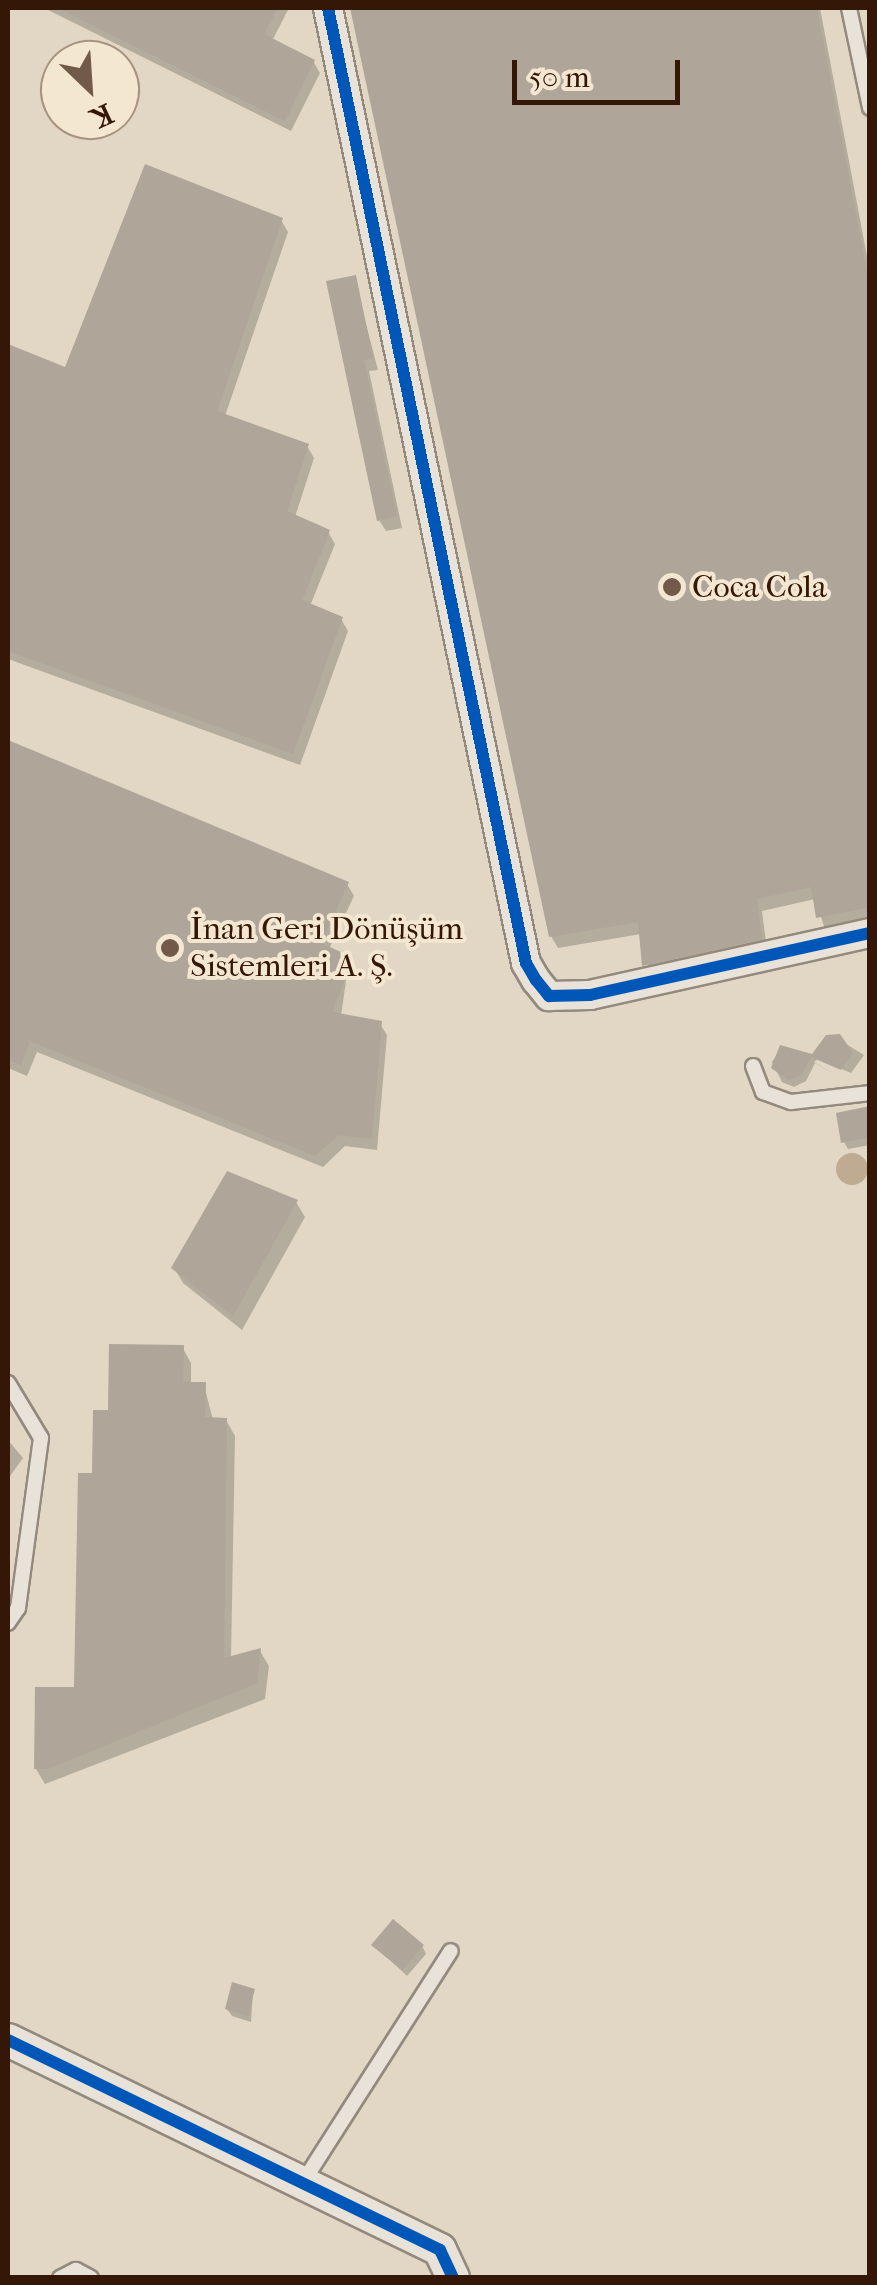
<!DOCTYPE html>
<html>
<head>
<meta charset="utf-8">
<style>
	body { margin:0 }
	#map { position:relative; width:877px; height:2285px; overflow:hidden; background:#e2d7c5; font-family:"IM FELL French Canon",serif }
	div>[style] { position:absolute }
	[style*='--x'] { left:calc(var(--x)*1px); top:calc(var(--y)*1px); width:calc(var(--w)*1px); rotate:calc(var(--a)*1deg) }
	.water>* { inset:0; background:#beab92 }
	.round { border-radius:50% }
	.shadow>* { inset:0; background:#0003 }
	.building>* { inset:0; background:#afa598 }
	.roads { filter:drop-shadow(2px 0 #93897d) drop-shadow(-2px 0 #93897d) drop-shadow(0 2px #93897d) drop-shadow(0 -2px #93897d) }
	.service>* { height:14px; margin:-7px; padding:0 7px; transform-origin:7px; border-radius:7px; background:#e8e2d9 }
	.minor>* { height:28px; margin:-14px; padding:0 14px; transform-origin:14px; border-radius:14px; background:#e8e2d9 }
	.tertiary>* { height:32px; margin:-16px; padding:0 16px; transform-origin:16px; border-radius:16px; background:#e8e2d9 }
	.cycleway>* { height:12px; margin:-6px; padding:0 6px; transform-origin:6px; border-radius:6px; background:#0057b8 }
	.dots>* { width:28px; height:28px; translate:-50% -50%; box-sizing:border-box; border:5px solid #f4e7d2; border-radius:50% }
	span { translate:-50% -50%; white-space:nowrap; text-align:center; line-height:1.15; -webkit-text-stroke:8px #f4e7d2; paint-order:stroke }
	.poi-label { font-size:32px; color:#341706 }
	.left { translate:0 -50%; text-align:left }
	.frame { position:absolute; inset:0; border:10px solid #341706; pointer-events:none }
	.north { position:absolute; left:40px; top:40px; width:100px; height:100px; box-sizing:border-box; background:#f4e7d2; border:2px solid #a79480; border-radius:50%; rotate:155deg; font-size:28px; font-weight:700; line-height:40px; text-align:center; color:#341706 }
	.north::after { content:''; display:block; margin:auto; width:35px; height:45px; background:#715a49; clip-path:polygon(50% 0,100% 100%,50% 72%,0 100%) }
	.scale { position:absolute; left:512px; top:60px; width:168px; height:45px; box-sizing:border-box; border:5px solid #341706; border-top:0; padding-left:12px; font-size:30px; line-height:35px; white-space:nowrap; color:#341706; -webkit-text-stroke:8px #f4e7d2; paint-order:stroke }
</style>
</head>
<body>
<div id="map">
	<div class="water">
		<div class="round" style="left:836px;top:1153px;width:32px;height:32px"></div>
	</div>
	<div class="shadow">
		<div style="clip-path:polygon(44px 8px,289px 8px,272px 41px,313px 61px,320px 73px,291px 131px)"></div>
		<div style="clip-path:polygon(352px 8px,820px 8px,870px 272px,870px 919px,825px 929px,815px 899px,762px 911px,767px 950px,651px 976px,641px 934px,558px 948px,551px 936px)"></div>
		<div style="clip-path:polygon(281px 220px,288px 232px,225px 416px,307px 446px,314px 458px,295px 517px,328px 532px,335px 544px,310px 606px,341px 619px,348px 631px,300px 765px,8px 659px,8px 347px,66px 370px)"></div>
		<div style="clip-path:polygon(354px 278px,378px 370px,369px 371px,402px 528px,386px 531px,379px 520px)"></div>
		<div style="clip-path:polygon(8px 742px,347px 884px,354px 896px,329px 949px,348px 967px,341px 1016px,380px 1024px,387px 1035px,377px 1150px,345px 1146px,323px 1167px,37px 1052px,27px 1076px,8px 1068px)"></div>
		<div style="clip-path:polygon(833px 1036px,864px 1055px,851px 1073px,818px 1059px,814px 1062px,839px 1077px,815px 1063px,806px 1081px,794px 1087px,782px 1082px,772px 1062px,781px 1048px,812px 1056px)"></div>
		<div style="clip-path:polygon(870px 1108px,870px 1145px,848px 1149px,844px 1142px)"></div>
		<div style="clip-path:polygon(296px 1202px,305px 1217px,242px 1330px,183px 1283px,174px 1268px)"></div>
		<div style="clip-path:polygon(182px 1347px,191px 1363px,191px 1385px,204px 1385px,213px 1420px,226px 1420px,235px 1436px,231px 1658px,260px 1651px,269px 1666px,265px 1699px,45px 1784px,36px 1769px,77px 1690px,95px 1475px,110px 1412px)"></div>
		<div style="clip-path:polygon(8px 1440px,23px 1458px,8px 1479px)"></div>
		<div style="clip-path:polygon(374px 1945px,422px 1946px,426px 1954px,407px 1976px)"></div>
		<div style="clip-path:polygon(253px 1991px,251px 2022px,232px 2016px,227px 2009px)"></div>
	</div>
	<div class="building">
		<div style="clip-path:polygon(58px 8px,278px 8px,264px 34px,315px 60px,285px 121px)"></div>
		<div style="clip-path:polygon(350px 8px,817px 8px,870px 287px,870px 907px,816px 918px,811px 887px,757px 899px,762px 939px,642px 966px,638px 922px,549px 937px)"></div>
		<div style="clip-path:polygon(145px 164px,283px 218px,217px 411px,309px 444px,287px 511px,330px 530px,302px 600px,343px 617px,293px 754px,8px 651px,8px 344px,65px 367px)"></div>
		<div style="clip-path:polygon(356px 275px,373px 358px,364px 360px,397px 516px,377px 521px,326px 281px)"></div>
		<div style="clip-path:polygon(8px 740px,349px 882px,321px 943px,343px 953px,344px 982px,332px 1012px,382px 1021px,372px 1139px,338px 1135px,315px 1156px,30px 1041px,21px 1065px,8px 1060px)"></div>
		<div style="clip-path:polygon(840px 1034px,853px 1053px,841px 1070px,811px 1057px,802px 1074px,789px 1080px,771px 1068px,780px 1045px,812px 1054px,826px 1035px)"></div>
		<div style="clip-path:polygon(870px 1106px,870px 1137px,841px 1143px,836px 1113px)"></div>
		<div style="clip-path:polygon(227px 1171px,298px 1200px,233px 1316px,171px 1268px)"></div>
		<div style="clip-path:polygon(109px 1344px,184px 1345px,183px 1382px,206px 1382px,205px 1417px,227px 1418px,224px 1658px,261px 1648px,257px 1683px,48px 1769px,34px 1769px,35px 1687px,74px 1687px,78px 1473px,92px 1473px,93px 1410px,108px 1410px)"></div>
		<div style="clip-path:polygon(393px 1919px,424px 1945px,402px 1970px,371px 1945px)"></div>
		<div style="clip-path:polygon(232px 1982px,255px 1989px,248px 2016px,225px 2009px)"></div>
	</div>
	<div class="roads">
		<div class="service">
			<div style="--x:849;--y:8;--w:102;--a:78.1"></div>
			<div style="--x:753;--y:1066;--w:28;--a:69"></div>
			<div style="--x:763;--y:1092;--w:30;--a:20"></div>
			<div style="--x:791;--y:1102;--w:80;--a:-6.5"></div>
			<div style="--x:8;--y:1383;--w:64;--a:59"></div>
			<div style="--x:41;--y:1438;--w:172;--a:97.7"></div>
			<div style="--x:18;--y:1608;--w:18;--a:124"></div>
			<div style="--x:303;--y:2182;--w:274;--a:-57.4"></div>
			<div style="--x:60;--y:2278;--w:18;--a:-27"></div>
			<div style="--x:76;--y:2270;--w:17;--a:28"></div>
		</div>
		<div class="minor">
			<div style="--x:328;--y:8;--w:975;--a:78.29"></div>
			<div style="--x:526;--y:963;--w:20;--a:60"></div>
			<div style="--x:536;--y:980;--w:21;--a:51"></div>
			<div style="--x:549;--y:996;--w:41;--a:-1.4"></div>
			<div style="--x:590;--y:995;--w:287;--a:-12.5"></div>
		</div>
		<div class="tertiary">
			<div style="--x:8;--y:2040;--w:480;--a:25.9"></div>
			<div style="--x:440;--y:2250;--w:31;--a:65"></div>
		</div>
	</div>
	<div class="cycleway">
		<div style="--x:328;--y:8;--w:975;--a:78.29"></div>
		<div style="--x:526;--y:963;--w:20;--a:60"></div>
		<div style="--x:536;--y:980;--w:21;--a:51"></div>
		<div style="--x:549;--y:996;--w:41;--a:-1.4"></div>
		<div style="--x:590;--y:995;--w:287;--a:-12.5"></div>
		<div style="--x:8;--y:2040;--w:480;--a:25.9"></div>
		<div style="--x:440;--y:2250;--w:31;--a:65"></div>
	</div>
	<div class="dots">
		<div style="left:672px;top:587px;background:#715a49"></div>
		<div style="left:170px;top:948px;background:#715a49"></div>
	</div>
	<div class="poi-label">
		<span class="left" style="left:692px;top:587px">Coca Cola</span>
		<span class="left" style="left:190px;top:948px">İnan Geri Dönüşüm<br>Sistemleri A. Ş.</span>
	</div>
	<div class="frame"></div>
	<div class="north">K</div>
	<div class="scale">50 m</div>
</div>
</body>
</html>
